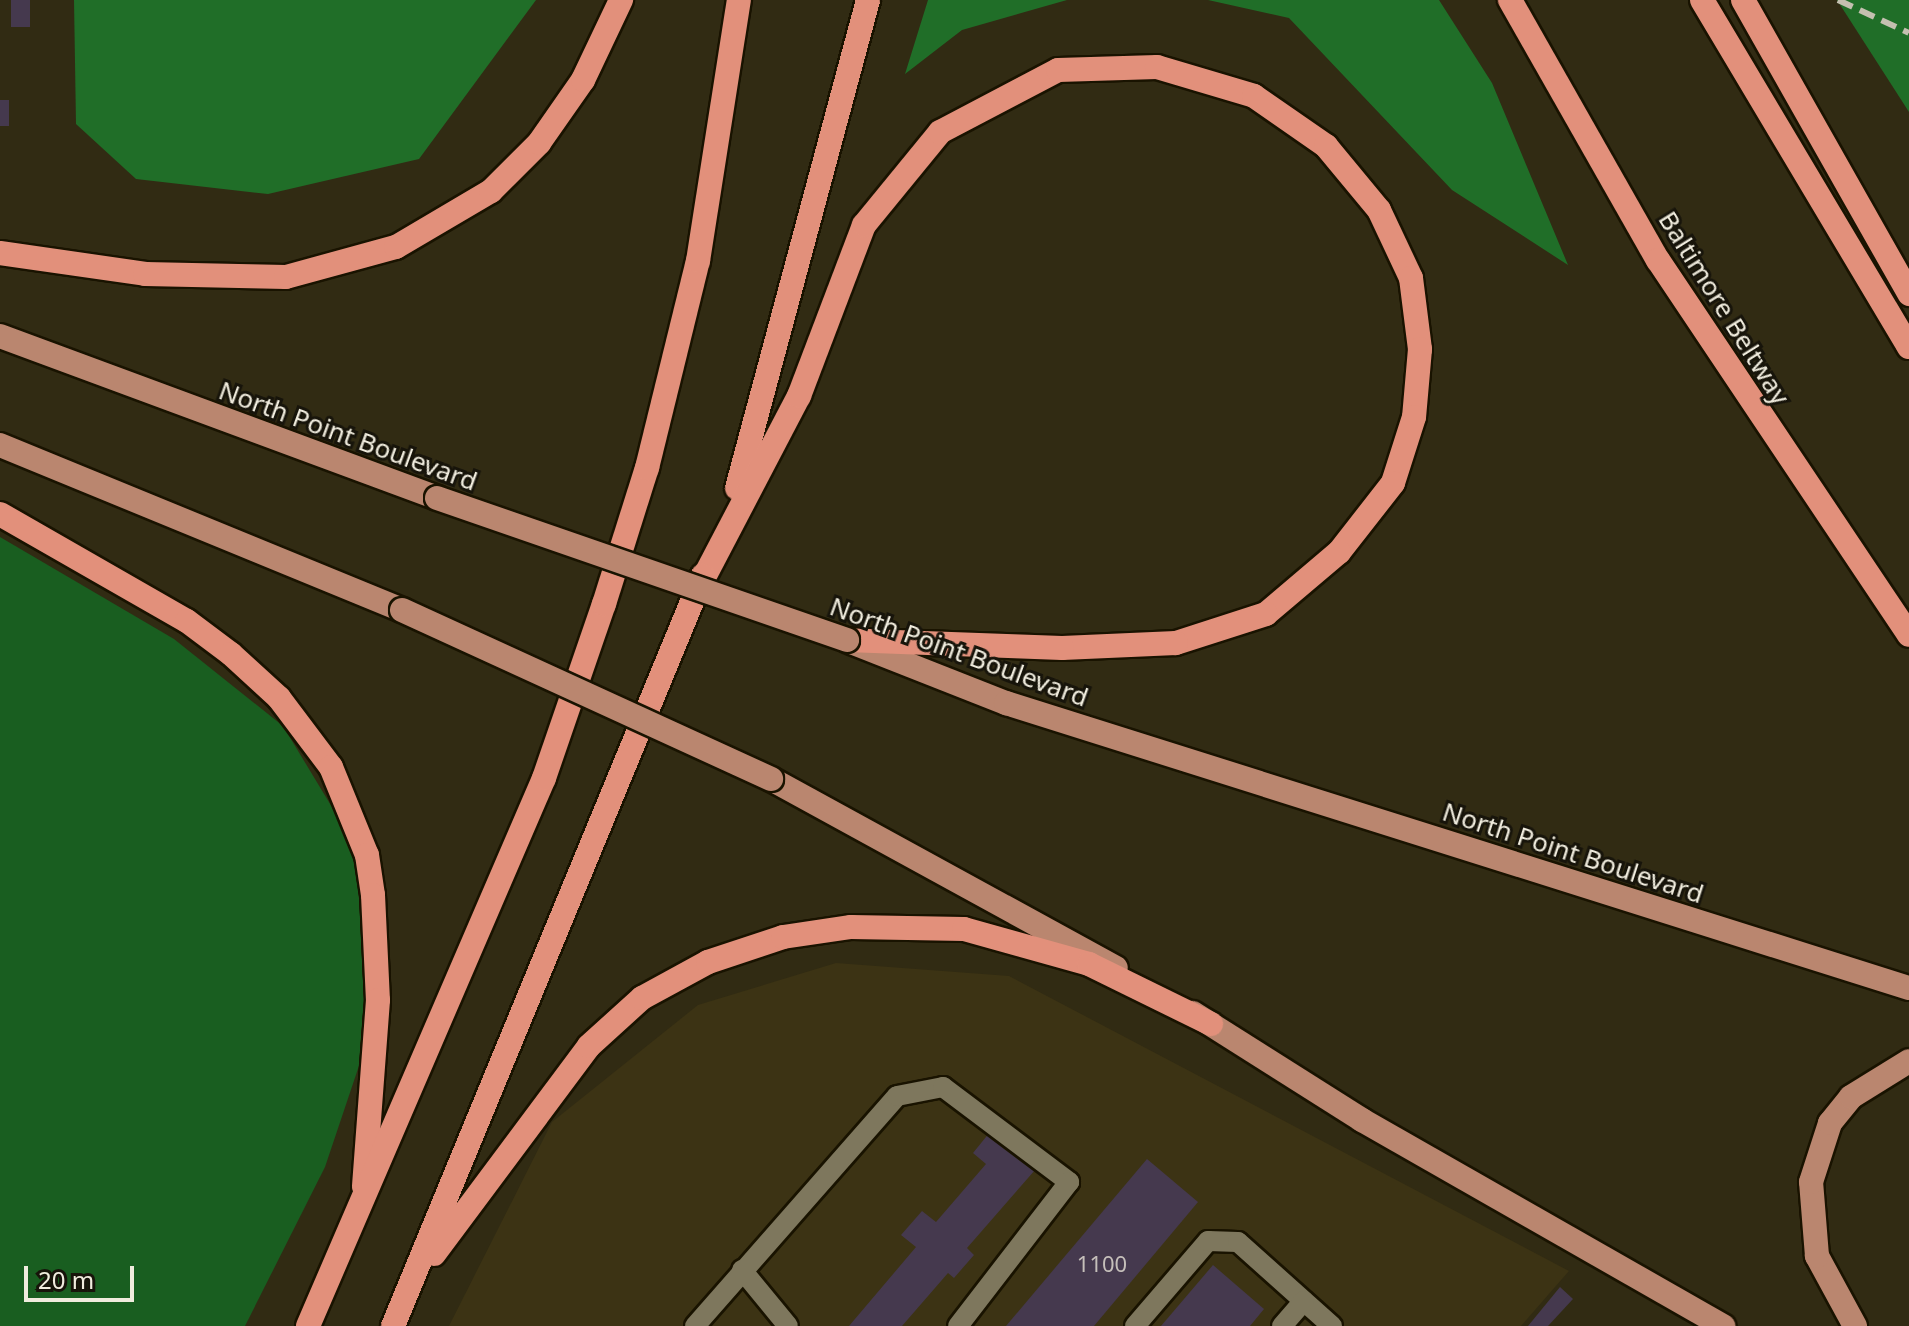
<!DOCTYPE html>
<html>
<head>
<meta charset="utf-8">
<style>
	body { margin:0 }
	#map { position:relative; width:1909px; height:1326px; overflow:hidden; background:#312b13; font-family:"Noto Sans",sans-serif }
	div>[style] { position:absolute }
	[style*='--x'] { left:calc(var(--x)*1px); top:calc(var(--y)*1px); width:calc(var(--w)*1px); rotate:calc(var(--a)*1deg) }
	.built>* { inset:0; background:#3c3314 }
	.green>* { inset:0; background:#195e20 }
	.forest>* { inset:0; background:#206e28 }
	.building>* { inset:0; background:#45394e }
	.roads { filter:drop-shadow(2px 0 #191300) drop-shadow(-2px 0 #191300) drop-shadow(0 2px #191300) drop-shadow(0 -2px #191300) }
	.lane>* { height:20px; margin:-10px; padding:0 10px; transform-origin:10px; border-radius:10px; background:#7e775d }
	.primary>* { height:24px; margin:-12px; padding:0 12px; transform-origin:12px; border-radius:12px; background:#ba866f }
	.highway>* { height:24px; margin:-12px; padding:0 12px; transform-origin:12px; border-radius:12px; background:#e2907b }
	.rail>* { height:6px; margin-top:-3px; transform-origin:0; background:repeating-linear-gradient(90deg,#c4c0b0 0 16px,transparent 0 24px) }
	.bridges { filter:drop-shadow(2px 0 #191300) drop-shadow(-2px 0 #191300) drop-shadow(0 2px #191300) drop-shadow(0 -2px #191300) }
	.primary-bridge>* { height:24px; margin:-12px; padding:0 12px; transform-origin:12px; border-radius:12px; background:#ba866f }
	span { translate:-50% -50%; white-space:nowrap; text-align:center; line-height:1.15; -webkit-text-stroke:6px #17140a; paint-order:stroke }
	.number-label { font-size:22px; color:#c5bfba }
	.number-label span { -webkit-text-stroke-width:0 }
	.street-label { font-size:26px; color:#f0ecde }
	.scale { position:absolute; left:24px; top:1266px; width:110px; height:36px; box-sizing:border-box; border:4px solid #f0ecde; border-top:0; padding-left:10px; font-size:24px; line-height:28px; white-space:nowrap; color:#f0ecde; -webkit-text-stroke:6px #17140a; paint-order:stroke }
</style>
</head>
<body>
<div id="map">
	<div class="built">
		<div style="clip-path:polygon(836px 963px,1009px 976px,1569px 1271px,1521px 1326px,449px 1326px,552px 1122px,698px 1005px)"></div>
	</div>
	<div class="green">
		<div style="clip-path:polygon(0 537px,174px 639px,283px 726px,344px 827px,368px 901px,370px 1033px,325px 1167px,245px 1326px,0 1326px)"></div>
	</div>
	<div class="forest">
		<div style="clip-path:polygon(74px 0,536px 0,419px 159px,268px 194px,136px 179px,76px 124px)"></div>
		<div style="clip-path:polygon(928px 0,1067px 0,962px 30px,905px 74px)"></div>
		<div style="clip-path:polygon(1208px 0,1439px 0,1492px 83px,1568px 265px,1452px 190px,1289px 18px)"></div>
		<div style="clip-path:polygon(1837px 0,1909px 0,1909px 112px)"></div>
	</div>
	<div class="building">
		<div style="clip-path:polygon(11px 0,30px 0,30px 27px,11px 27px)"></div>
		<div style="clip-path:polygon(0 100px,9px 100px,9px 126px,0 126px)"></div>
		<div style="clip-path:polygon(990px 1132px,1035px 1170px,967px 1248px,974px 1255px,954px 1278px,948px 1273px,902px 1326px,849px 1326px,916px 1247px,901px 1235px,922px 1211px,936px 1222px,986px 1164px,973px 1153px)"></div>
		<div style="clip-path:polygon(1147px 1159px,1198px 1202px,1094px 1326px,1006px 1326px)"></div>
		<div style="clip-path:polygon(1213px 1265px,1264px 1309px,1250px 1326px,1161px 1326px)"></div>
		<div style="clip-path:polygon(1560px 1287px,1573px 1299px,1548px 1326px,1528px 1326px)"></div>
	</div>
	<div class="roads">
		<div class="lane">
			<div style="--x:742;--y:1270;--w:72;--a:50.6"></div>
			<div style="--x:695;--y:1326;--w:306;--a:-48.7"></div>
			<div style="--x:897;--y:1096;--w:47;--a:-11.1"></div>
			<div style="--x:943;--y:1087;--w:158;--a:37"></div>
			<div style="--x:1069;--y:1182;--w:182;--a:127.6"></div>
			<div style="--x:1135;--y:1326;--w:112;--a:-49.3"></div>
			<div style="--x:1208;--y:1241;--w:30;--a:2"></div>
			<div style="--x:1238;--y:1242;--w:126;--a:41.8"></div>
			<div style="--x:1282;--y:1326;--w:33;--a:-49"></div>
		</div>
		<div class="primary">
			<div style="--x:0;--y:336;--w:466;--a:20.3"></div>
			<div style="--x:0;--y:445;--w:435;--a:22.3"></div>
			<div style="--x:851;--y:642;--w:167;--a:21.5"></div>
			<div style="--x:1006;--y:703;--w:947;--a:17.52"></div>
			<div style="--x:771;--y:779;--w:393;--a:28.7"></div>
			<div style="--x:1193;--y:1013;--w:200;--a:32.3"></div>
			<div style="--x:1362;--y:1120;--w:416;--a:29.7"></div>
			<div style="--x:1855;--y:1326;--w:80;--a:-118.5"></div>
			<div style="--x:1817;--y:1256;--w:74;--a:-94.6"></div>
			<div style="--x:1811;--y:1182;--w:62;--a:-72.1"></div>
			<div style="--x:1830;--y:1123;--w:33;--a:-51"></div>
			<div style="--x:1851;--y:1097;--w:68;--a:-31.8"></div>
		</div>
		<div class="highway">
			<div style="--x:1510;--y:0;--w:299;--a:60.4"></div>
			<div style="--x:1658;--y:260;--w:451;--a:56.2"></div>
			<div style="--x:1702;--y:0;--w:404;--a:59.2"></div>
			<div style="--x:1743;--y:0;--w:338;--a:60.5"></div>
			<div style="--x:0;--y:253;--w:147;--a:8.2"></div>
			<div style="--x:145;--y:274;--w:141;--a:1.2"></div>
			<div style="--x:286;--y:277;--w:114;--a:-15.3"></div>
			<div style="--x:396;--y:247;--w:110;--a:-30.5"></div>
			<div style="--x:491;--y:191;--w:68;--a:-45"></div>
			<div style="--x:539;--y:143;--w:77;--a:-55.1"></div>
			<div style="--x:583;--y:80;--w:89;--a:-64.6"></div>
			<div style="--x:737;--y:488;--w:505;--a:-74.97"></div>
			<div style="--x:0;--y:514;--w:215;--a:29.8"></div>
			<div style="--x:187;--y:621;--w:55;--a:36.9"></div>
			<div style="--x:231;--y:654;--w:65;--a:42.5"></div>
			<div style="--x:279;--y:698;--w:86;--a:53"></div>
			<div style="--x:331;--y:767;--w:95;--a:67.8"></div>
			<div style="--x:367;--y:855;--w:40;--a:81.5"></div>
			<div style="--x:373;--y:895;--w:105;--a:87.3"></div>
			<div style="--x:378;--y:1000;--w:187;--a:94.3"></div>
			<div style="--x:699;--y:587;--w:216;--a:-62.4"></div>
			<div style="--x:799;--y:396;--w:183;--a:-69.2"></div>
			<div style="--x:864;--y:225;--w:120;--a:-50.7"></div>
			<div style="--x:940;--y:132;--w:133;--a:-27.7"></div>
			<div style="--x:1058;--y:70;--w:99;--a:-1.7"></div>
			<div style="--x:1157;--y:67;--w:101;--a:16.6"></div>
			<div style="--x:1254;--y:96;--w:88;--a:34.8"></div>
			<div style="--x:1326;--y:146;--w:83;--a:50.4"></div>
			<div style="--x:1379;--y:210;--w:75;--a:64.8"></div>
			<div style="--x:1411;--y:278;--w:72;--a:82.8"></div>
			<div style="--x:1420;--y:349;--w:68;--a:95"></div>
			<div style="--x:1414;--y:417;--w:69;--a:107.7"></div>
			<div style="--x:1393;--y:483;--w:88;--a:128"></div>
			<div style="--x:1339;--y:552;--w:96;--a:139.7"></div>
			<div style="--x:1266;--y:614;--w:95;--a:162.1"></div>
			<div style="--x:1176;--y:643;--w:114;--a:177.5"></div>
			<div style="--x:1062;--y:648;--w:215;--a:-177.9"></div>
			<div style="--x:434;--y:1254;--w:259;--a:-53.3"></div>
			<div style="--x:589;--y:1046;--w:72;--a:-42.2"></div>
			<div style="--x:642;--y:998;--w:75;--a:-28.6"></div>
			<div style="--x:708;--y:962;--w:79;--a:-18.4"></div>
			<div style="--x:783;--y:937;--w:69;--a:-8.4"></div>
			<div style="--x:851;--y:927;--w:113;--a:1"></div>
			<div style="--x:964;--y:929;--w:130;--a:15.6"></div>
			<div style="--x:1089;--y:964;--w:136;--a:26.2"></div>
			<div style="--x:308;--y:1326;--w:597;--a:-66.7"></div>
			<div style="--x:544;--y:778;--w:184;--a:-71"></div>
			<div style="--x:604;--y:604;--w:143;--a:-72.5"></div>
			<div style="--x:647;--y:468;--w:213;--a:-76.2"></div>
			<div style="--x:698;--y:261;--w:264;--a:-81.1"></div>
			<div style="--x:393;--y:1326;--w:812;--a:-67.57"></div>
		</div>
	</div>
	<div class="rail">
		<div style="--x:1838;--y:0;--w:78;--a:24.9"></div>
	</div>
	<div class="bridges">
		<div class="primary-bridge">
			<div style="--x:437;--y:498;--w:434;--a:19.1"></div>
			<div style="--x:402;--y:610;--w:406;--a:24.6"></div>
		</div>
	</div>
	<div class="number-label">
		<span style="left:1102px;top:1264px">1100</span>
	</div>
	<div class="street-label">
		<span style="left:1724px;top:308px;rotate:58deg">Baltimore Beltway</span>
		<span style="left:348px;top:436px;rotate:20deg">North Point Boulevard</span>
		<span style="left:959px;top:652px;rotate:20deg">North Point Boulevard</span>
		<span style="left:1573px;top:853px;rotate:18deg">North Point Boulevard</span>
	</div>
	<div class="scale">20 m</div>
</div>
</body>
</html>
